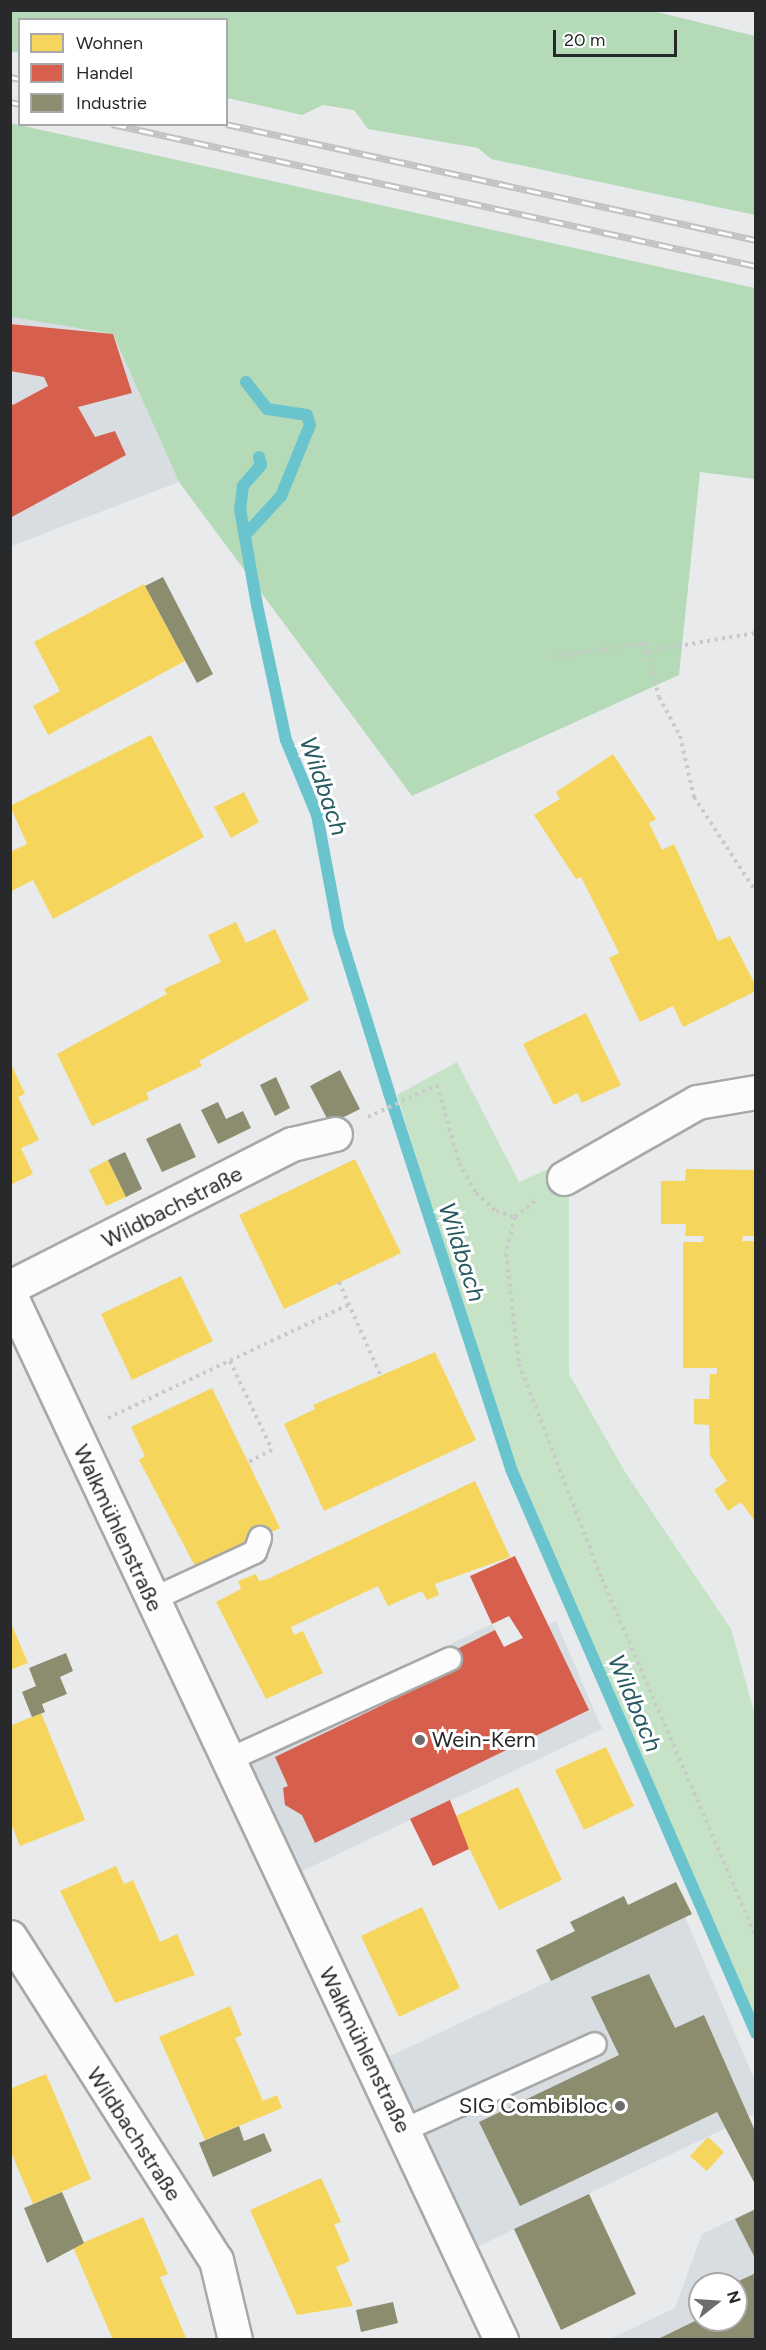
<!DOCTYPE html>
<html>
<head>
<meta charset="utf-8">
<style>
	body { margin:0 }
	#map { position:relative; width:766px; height:2350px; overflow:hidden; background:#e8eaeb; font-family:Figtree,sans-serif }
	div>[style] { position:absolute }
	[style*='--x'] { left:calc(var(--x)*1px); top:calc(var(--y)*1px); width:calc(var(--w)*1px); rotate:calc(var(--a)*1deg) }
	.built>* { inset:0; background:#d8dde1 }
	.green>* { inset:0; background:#c6e3c8 }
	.forest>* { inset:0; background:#b5dab8 }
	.homes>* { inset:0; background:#f6d55c }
	.shops>* { inset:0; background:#d6604d }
	.industry>* { inset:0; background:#8c8c6e }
	.stream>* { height:12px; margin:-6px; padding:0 6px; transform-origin:6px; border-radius:6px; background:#6ac4ce }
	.path>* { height:4px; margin-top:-2px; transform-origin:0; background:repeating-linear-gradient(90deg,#c9c9ca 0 3px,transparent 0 7.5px) }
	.roads { filter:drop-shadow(2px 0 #a7a8a8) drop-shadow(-2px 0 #a7a8a8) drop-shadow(0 2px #a7a8a8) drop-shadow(0 -2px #a7a8a8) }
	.service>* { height:22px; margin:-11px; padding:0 11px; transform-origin:11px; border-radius:11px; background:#fcfcfc }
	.minor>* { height:33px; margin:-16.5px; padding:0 16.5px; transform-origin:16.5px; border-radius:16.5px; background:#fcfcfc }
	.rail>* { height:7px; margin-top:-3.5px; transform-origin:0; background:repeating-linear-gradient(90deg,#fff 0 14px,#c1c2c2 0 28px); box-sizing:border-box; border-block:2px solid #c1c2c2 }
	.dots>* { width:16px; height:16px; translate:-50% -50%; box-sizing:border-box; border:3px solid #fff; border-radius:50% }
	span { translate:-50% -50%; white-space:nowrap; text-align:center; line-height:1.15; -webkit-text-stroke:6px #fff; paint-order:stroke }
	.street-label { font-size:22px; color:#28292a }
	.poi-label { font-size:22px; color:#28292a }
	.left { translate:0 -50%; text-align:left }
	.right { translate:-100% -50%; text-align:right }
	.water-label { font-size:24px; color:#275a61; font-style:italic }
	.frame { position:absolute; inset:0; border:12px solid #28292a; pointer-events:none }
	.legend { position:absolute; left:18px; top:18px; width:210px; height:108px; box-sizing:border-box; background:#fff; border:2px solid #a9a9aa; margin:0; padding:8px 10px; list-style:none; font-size:18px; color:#28292a }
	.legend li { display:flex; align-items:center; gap:12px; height:30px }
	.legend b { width:30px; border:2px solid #a9a9aa }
	.north { position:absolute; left:688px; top:2272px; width:60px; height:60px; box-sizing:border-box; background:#fff; border:2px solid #a9a9aa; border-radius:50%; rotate:73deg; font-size:16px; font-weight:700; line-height:24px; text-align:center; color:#28292a }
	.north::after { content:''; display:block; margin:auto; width:21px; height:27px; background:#6b6d6e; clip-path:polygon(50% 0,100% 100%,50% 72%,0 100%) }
	.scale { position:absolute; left:553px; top:30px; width:124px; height:27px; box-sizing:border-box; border:3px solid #28292a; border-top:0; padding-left:8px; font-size:18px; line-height:21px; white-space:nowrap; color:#28292a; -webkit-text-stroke:4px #fff; paint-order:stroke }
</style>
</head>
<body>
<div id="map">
	<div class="built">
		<div style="clip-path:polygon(11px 317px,113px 334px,179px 482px,11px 546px)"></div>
		<div style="clip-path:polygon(556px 1621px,602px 1729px,298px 1873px,237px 1747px,492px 1624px,504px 1647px)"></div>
		<div style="clip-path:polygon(685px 1917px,755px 2081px,755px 2114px,475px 2248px,384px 2059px)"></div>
		<div style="clip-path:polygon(evenodd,755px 2209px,755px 2339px,608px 2340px,675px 2308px,702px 2234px,755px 2209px,700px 2284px,736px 2284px,736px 2320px,700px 2320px,700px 2284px)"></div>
	</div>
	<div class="green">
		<div style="clip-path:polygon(457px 1062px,519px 1182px,557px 1165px,569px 1190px,569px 1374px,625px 1472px,731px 1629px,755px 1715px,755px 2020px,514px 1467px,397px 1095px)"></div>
	</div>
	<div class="forest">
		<div style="clip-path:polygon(11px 10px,649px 10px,755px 36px,755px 215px,491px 159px,478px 148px,368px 129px,354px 110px,323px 105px,302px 115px,227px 98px,226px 20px,20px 20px,19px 53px,11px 51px)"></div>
		<div style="clip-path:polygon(10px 123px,755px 288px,755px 479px,700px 472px,679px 675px,412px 796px,179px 482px,113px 334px,11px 317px)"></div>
	</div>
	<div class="homes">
		<div style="clip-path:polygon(144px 584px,185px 661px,48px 735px,33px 706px,60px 691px,34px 642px)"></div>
		<div style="clip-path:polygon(151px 735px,204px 837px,53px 919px,33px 880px,10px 892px,10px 852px,27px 844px,10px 806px)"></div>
		<div style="clip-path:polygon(613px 754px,656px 819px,649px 823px,662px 850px,674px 844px,718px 941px,730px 936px,756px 986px,756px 991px,683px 1027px,673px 1006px,640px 1022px,609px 958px,619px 953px,581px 877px,576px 879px,534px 815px,560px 799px,556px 792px)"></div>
		<div style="clip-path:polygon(244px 792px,259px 822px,231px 838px,214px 807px)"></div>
		<div style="clip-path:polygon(236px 922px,246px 943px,275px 929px,309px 1000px,199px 1061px,202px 1066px,146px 1093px,149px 1099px,92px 1126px,57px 1054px,167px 994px,164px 989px,221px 962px,208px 935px)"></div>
		<div style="clip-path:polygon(586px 1013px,621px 1085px,582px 1103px,577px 1093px,554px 1105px,523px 1044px)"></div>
		<div style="clip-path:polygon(10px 1062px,25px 1094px,18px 1097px,39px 1140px,21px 1148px,33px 1174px,10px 1185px)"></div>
		<div style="clip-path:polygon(355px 1159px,401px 1253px,284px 1309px,239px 1215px)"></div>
		<div style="clip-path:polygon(108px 1160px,126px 1197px,106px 1206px,89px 1170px)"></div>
		<div style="clip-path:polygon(686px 1169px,756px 1170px,756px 1236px,743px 1236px,742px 1241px,756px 1241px,756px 1523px,741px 1502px,728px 1511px,714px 1490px,727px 1481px,710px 1455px,709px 1425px,694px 1424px,694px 1399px,709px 1399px,710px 1374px,717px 1374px,717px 1368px,683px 1368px,683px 1242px,703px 1242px,704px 1236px,685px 1236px,686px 1224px,661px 1224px,661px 1181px,685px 1181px)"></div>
		<div style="clip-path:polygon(181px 1276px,213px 1341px,132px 1380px,101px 1314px)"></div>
		<div style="clip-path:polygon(435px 1352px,476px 1440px,324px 1511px,284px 1424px,315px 1409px,313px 1405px)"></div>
		<div style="clip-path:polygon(212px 1388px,280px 1528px,196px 1568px,139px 1460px,145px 1456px,131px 1427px)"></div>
		<div style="clip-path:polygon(475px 1481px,510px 1557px,435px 1584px,439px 1595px,427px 1600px,422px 1591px,388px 1606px,378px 1586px,291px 1627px,294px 1635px,303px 1631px,323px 1673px,266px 1699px,216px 1602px,241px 1589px,238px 1581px,256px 1574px,259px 1581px,268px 1579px)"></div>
		<div style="clip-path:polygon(10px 1621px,28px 1663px,10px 1670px)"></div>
		<div style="clip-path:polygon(41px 1713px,85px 1820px,20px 1846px,10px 1821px,10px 1726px)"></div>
		<div style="clip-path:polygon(606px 1747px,634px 1806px,584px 1830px,555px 1770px)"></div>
		<div style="clip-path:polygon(518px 1787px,562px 1880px,499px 1910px,454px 1817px)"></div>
		<div style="clip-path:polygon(116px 1866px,124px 1884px,133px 1880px,160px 1942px,177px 1934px,195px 1975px,115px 2003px,60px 1891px)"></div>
		<div style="clip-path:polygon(422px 1907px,460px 1988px,399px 2017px,361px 1936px)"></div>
		<div style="clip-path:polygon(230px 2006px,242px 2035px,235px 2038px,263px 2101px,277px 2095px,282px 2108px,205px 2140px,159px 2037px)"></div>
		<div style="clip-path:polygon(46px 2074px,91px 2179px,33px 2204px,10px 2150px,10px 2089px)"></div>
		<div style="clip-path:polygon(708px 2137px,724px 2152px,707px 2171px,690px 2156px)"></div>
		<div style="clip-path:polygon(321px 2178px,341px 2222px,334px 2224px,350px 2261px,336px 2267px,353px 2306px,297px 2315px,250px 2210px)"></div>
		<div style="clip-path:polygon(143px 2217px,168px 2274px,160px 2277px,187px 2340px,113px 2340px,73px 2247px)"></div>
	</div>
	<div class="shops">
		<div style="clip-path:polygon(10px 324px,113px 334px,132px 393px,78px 407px,95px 437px,115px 431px,126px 455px,10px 518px,10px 402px,13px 405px,48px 386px,44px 377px,10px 371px)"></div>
		<div style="clip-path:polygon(515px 1556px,589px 1710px,315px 1843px,302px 1815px,285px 1805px,283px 1788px,288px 1786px,275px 1757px,461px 1667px,453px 1651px,495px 1630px,504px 1647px,523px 1638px,509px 1616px,492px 1624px,470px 1576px)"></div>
		<div style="clip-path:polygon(450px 1800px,469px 1849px,433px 1866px,410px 1819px)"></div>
	</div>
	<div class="industry">
		<div style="clip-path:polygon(163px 577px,213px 674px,197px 683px,145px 586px)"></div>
		<div style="clip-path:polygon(340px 1070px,360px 1109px,330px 1124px,310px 1086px)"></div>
		<div style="clip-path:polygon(276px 1077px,290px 1108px,275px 1116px,260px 1085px)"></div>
		<div style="clip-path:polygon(218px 1102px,226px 1119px,243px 1111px,251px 1128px,218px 1144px,201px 1110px)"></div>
		<div style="clip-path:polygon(180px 1123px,196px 1157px,162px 1172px,146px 1139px)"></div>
		<div style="clip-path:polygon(125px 1152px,142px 1189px,126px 1197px,108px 1160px)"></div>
		<div style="clip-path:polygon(66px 1653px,73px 1671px,60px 1677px,67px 1694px,42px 1704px,45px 1712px,32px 1717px,22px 1692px,36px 1686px,29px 1668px)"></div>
		<div style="clip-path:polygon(676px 1882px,692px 1914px,551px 1981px,536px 1950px,575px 1931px,570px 1922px,624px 1896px,628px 1905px)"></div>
		<div style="clip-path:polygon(649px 1974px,675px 2028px,704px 2015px,756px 2133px,756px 2186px,717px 2112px,520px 2206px,479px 2122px,619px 2055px,591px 1997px)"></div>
		<div style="clip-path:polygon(239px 2126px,244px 2141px,264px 2133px,272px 2151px,213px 2177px,199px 2143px)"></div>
		<div style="clip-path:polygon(62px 2192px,84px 2243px,47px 2263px,24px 2208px)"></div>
		<div style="clip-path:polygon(589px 2194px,636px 2294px,561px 2330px,514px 2229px)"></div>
		<div style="clip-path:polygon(756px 2209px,756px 2260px,735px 2219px)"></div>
		<div style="clip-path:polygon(756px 2273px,756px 2340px,656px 2340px,695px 2321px,688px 2304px,700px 2298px,700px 2320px,736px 2320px,736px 2284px,732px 2284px)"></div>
		<div style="clip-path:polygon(393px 2302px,398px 2323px,361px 2332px,356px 2310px)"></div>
	</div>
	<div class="stream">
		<div style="--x:246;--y:382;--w:34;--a:52"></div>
		<div style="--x:267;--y:409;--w:40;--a:8.5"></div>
		<div style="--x:307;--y:415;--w:10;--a:73"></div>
		<div style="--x:310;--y:425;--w:77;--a:112.2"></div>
		<div style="--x:281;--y:496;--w:52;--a:132.6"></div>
		<div style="--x:259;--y:457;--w:8;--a:76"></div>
		<div style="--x:261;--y:465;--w:28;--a:131"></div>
		<div style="--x:243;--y:486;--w:23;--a:97"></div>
		<div style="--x:240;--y:509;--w:97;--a:80"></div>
		<div style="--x:257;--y:605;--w:138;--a:77.9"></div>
		<div style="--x:286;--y:740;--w:81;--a:67.5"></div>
		<div style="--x:317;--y:815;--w:119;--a:79.4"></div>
		<div style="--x:339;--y:932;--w:169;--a:72.7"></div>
		<div style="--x:389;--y:1093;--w:395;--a:72"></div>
		<div style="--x:511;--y:1469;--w:615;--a:66.52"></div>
	</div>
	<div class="path">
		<div style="--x:648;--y:651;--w:47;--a:76.6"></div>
		<div style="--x:659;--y:697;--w:44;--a:61.7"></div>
		<div style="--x:680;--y:736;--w:63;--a:77.1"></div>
		<div style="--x:694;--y:797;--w:113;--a:56.9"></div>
		<div style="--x:552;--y:657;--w:94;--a:-8.6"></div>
		<div style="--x:645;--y:643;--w:9;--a:69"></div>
		<div style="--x:648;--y:651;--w:109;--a:-9.5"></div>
		<div style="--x:368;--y:1117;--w:76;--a:-24.9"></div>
		<div style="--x:437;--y:1085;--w:81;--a:74.2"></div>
		<div style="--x:459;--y:1163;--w:34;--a:60"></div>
		<div style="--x:476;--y:1193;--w:27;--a:42"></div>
		<div style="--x:496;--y:1211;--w:20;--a:18"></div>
		<div style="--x:515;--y:1217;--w:38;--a:104"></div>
		<div style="--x:506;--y:1254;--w:111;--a:83.3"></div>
		<div style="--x:519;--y:1364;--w:230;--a:68.9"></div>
		<div style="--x:602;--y:1579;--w:390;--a:66.7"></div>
		<div style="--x:515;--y:1217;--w:27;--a:-39"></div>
		<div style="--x:339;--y:1282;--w:101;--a:66"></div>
		<div style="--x:230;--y:1361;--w:98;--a:64.7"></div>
		<div style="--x:272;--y:1450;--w:27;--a:153"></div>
		<div style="--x:108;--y:1418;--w:265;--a:-25.2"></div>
	</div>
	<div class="roads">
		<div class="service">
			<div style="--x:151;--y:1600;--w:115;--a:-24.8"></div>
			<div style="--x:255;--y:1552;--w:15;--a:-70"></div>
			<div style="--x:226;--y:1761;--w:246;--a:-24.5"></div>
			<div style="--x:404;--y:2130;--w:209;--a:-24.2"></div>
		</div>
		<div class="minor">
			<div style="--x:564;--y:1178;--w:153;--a:-29.7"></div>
			<div style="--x:697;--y:1102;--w:60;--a:-9.6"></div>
			<div style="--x:10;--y:1287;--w:316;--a:-26.9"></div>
			<div style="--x:292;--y:1144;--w:44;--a:-13.1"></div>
			<div style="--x:10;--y:1295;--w:1155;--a:64.83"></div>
			<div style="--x:10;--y:1937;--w:383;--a:57.5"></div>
			<div style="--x:216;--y:2260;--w:82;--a:76.6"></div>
		</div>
	</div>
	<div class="rail">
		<div style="--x:10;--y:77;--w:10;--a:11"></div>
		<div style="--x:10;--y:102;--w:10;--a:11"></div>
		<div style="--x:112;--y:124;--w:659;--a:12.43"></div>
		<div style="--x:226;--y:124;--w:543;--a:12.35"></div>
	</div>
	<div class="dots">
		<div style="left:420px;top:1740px;background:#6b6d6e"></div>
		<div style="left:620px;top:2106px;background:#6b6d6e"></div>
	</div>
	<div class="street-label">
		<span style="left:172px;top:1207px;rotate:-27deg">Wildbachstraße</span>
		<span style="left:118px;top:1528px;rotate:65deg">Walkmühlenstraße</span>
		<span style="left:365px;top:2050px;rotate:64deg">Walkmühlenstraße</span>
		<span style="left:134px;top:2134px;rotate:57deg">Wildbachstraße</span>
	</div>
	<div class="poi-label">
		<span class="left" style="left:432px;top:1740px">Wein-Kern</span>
		<span class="right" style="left:608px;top:2106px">SIG Combibloc</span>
	</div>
	<div class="water-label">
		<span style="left:324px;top:786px;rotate:71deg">Wildbach</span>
		<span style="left:462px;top:1252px;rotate:72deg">Wildbach</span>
		<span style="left:635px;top:1703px;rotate:67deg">Wildbach</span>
	</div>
	<div class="frame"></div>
	<ul class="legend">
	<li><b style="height:16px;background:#f6d55c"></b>Wohnen</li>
	<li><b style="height:16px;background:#d6604d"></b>Handel</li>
	<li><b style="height:16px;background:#8c8c6e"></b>Industrie</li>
	</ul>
	<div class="north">N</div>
	<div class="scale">20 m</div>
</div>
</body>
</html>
